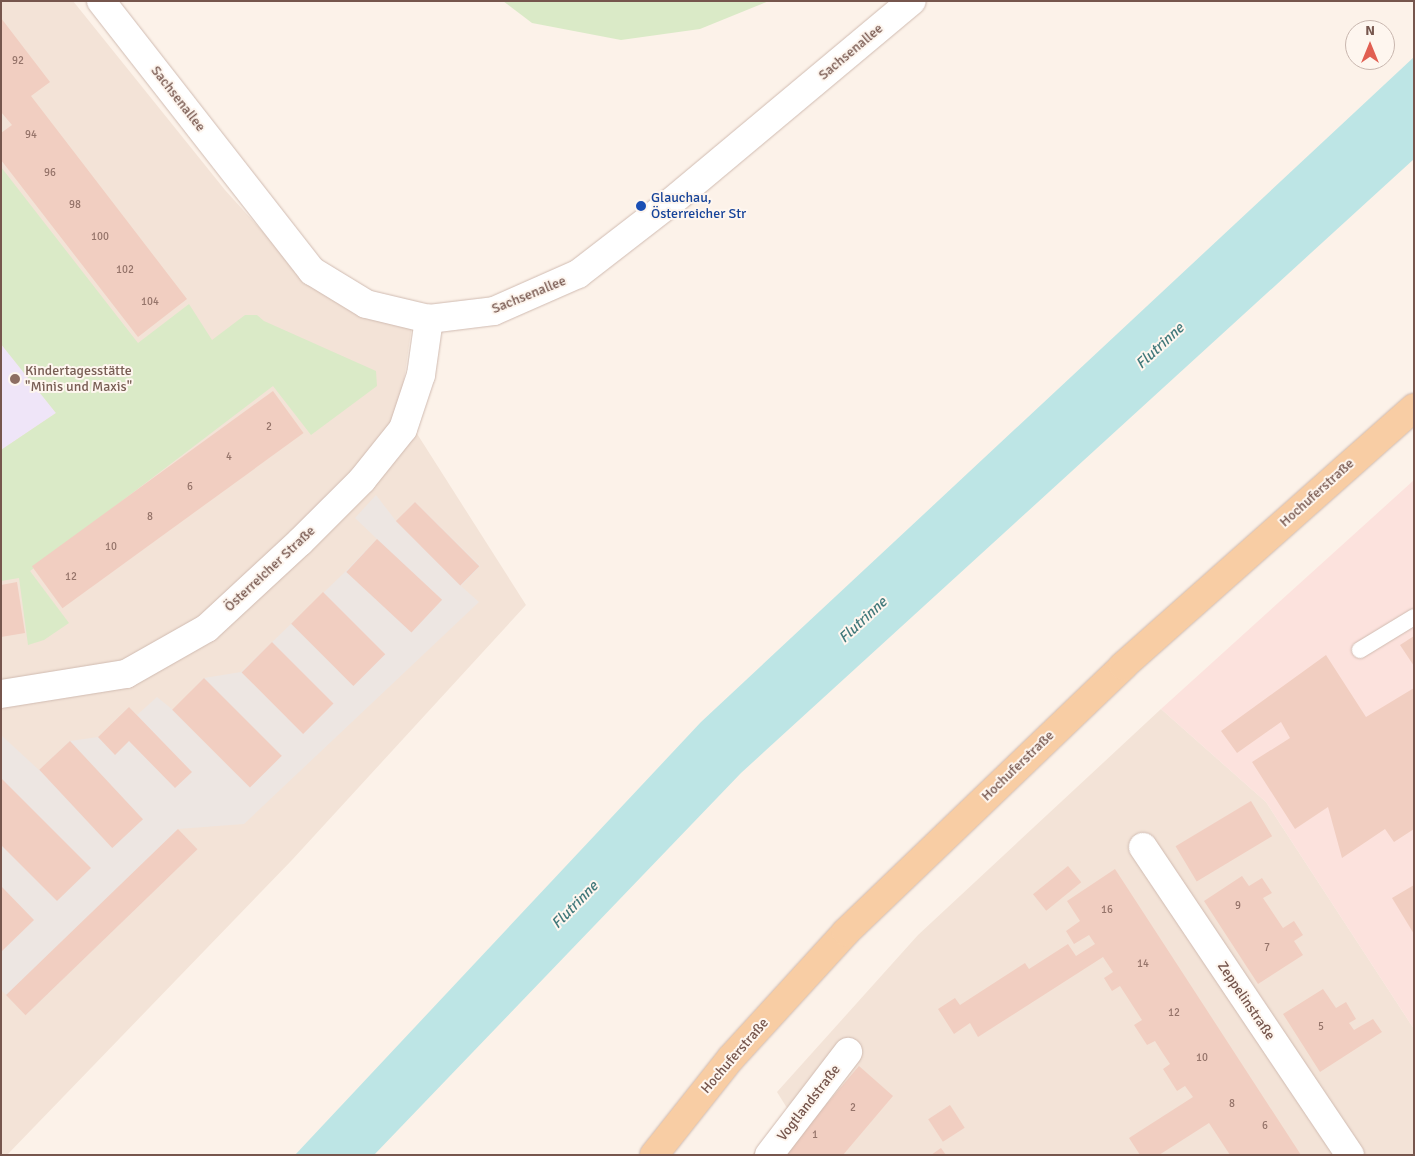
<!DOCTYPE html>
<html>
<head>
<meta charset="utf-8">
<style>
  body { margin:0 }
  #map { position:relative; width:1415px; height:1156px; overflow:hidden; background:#fcf2e9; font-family:Signika,sans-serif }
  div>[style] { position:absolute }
  .residential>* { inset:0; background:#f3e3d7 }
  .commercial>* { inset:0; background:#fce2dd }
  .industrial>* { inset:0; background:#ede6e2 }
  .education>* { inset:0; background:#efe5f8 }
  .green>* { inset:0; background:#daeac7 }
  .water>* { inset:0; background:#bde5e5 }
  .building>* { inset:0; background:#f1cec1; transform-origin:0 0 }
  .roads { filter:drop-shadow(0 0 1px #d0bbb1) drop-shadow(0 0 1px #d0bbb1) }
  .lane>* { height:16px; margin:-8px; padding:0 8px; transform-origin:8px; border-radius:8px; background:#fff }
  .street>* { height:28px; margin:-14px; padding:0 14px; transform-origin:14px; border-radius:14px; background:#fff }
  .primary>* { height:28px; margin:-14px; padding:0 14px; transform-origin:14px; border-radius:14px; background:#f8cda4 }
  .dots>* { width:14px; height:14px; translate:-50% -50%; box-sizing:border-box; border:2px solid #fef6ef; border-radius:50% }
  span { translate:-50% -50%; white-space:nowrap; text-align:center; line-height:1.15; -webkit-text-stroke:4px #fef6ef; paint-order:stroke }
  .number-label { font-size:11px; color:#95746a }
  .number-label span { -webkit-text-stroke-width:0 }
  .street-label { font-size:14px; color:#76564d }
  .transit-label { font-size:14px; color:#164399 }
  .left { translate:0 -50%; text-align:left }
  .education-label { font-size:14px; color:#785e54 }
  .water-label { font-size:15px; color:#40787a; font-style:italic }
  .frame { position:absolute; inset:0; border:2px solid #76564d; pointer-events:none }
  .north { position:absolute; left:1345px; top:20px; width:50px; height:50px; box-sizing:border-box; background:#fef6ef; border:1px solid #c8b6ae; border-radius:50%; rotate:0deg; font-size:14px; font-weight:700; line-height:20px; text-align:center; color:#76564d }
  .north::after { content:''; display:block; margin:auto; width:18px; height:22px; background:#e15f52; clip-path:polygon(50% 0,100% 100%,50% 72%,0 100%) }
</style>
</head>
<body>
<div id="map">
  <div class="residential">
    <i style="clip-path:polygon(1px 1px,73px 1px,225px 190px,284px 255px,413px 318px,400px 407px,526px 605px,292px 860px,7px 1155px,1px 1155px)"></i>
    <i style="clip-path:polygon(1161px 709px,1266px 802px,1414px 1029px,1414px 1155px,752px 1155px,787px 1108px,777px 1092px,918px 935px)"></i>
  </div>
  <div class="commercial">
    <i style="clip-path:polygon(1414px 480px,1414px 1029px,1266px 802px,1161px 709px)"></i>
  </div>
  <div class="industrial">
    <i style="clip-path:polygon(376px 495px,396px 521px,415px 502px,480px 566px,461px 586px,479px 602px,244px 824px,178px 829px,197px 849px,27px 1014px,1px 990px,1px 735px,39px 770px,70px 741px,98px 737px,129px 707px,137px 715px,157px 697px,173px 710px,204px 678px,241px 672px,346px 571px,377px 539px,355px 518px)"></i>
  </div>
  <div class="education">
    <i style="clip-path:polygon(1px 344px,56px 413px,1px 450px)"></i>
  </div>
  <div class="green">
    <i style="clip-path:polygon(503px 1px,769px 1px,700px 29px,621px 40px,532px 23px)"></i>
    <i style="clip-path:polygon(1px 167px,138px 343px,189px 304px,212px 340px,245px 315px,257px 315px,264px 321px,376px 371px,377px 386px,311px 435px,273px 386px,30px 571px,69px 623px,44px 640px,28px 645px,19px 578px,1px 581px,1px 450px,56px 413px,1px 344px)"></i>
  </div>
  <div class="water">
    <i style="clip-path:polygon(1414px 57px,1414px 159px,741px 773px,374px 1155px,295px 1155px,701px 722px)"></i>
  </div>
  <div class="building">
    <i style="clip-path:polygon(1px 18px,50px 82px,31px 96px,187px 299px,138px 337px,1px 160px,1px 133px,12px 125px,1px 112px)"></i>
    <i style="left:273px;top:391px;width:52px;height:298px;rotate:54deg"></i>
    <i style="left:415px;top:502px;width:91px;height:27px;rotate:45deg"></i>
    <i style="left:377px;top:539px;width:89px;height:45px;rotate:43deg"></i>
    <i style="clip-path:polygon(17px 582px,25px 633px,1px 637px,1px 585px)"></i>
    <i style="left:323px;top:592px;width:88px;height:45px;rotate:45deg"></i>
    <i style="clip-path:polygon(1414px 636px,1414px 666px,1400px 645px)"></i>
    <i style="left:272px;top:642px;width:87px;height:43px;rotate:45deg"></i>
    <i style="clip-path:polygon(1326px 655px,1366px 717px,1414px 688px,1414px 829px,1394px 842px,1385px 829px,1342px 858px,1328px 807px,1295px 829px,1252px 762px,1290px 738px,1281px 722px,1237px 753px,1221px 731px)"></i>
    <i style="left:204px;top:678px;width:110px;height:45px;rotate:45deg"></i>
    <i style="clip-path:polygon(129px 707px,192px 772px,175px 788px,129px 741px,115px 755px,98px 737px)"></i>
    <i style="left:70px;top:741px;width:107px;height:42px;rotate:47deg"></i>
    <i style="clip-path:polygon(1px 778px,91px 868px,57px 901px,1px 845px)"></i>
    <i style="left:1251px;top:801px;width:41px;height:88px;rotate:59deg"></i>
    <i style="left:178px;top:829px;width:28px;height:239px;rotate:46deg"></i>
    <i style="left:1068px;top:866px;width:21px;height:45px;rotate:51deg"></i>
    <i style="clip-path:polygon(1115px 869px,1184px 975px,1301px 1155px,1230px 1155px,1209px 1123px,1159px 1155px,1140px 1155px,1129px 1138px,1193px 1097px,1185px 1086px,1177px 1091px,1163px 1069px,1170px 1064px,1162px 1052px,1155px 1041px,1147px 1045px,1134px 1025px,1142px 1020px,1120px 986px,1112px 991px,1104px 978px,1113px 972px,1103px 957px,978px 1037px,970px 1023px,954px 1034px,938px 1009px,955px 998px,960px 1005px,1025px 963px,1029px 969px,1068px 944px,1076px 956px,1095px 944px,1089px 935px,1074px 944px,1066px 931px,1080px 921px,1067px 901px)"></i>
    <i style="clip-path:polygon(1242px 876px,1249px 886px,1262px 878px,1272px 893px,1263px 898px,1283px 928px,1294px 921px,1303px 935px,1294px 941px,1303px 955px,1258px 984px,1204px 901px)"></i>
    <i style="clip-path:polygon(1414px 885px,1414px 934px,1392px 898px)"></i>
    <i style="clip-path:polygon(1px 886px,34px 920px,1px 952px)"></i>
    <i style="clip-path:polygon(1323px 989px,1336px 1008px,1346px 1002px,1356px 1019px,1349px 1023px,1354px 1030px,1373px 1019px,1382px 1032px,1320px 1072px,1283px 1014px)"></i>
    <i style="clip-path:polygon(859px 1066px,893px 1096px,843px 1155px,783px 1155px)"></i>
    <i style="left:950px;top:1105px;width:27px;height:26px;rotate:57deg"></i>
    <i style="clip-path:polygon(941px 1148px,946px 1155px,931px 1155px)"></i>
  </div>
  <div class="roads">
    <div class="lane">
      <i style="left:1360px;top:650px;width:63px;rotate:-31.4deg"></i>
    </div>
    <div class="street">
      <i style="left:101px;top:1px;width:343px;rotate:52deg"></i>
      <i style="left:312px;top:271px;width:63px;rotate:31.4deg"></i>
      <i style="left:366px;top:304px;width:65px;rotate:13.4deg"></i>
      <i style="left:429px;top:319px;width:65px;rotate:-7deg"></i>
      <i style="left:494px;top:311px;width:92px;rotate:-23.8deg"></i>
      <i style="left:578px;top:274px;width:116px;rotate:-37.7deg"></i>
      <i style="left:670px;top:203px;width:315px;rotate:-39.9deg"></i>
      <i style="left:1px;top:694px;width:127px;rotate:-9.1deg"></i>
      <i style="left:126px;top:674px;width:93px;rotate:-29.6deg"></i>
      <i style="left:207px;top:628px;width:127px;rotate:-42.8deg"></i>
      <i style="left:300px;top:542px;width:88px;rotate:-45deg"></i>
      <i style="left:362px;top:480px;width:65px;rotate:-51.2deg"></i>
      <i style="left:403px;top:429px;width:57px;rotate:-71.6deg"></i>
      <i style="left:421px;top:375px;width:57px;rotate:-81.9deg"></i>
      <i style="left:1143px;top:847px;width:371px;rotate:56.1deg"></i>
      <i style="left:769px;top:1155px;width:130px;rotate:-52.5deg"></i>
    </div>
    <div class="primary">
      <i style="left:654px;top:1155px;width:124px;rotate:-51.6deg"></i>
      <i style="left:731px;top:1058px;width:171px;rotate:-47.6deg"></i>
      <i style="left:846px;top:932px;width:384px;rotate:-43.8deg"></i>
      <i style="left:1123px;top:666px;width:389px;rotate:-41.6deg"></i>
    </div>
  </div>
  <div class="dots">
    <i style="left:641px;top:206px;background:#1a4fb4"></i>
    <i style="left:15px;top:379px;background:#8d6e63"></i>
  </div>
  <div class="number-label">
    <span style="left:18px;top:61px">92</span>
    <span style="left:31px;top:135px">94</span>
    <span style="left:50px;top:173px">96</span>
    <span style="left:75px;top:205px">98</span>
    <span style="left:100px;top:237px">100</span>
    <span style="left:125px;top:270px">102</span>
    <span style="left:150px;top:302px">104</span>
    <span style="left:269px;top:427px">2</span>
    <span style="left:229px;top:457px">4</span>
    <span style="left:190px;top:487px">6</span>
    <span style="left:150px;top:517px">8</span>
    <span style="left:111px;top:547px">10</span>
    <span style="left:71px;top:577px">12</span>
    <span style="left:1238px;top:906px">9</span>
    <span style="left:1107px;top:910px">16</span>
    <span style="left:1267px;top:948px">7</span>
    <span style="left:1143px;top:964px">14</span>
    <span style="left:1174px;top:1013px">12</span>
    <span style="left:1321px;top:1027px">5</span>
    <span style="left:1202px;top:1058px">10</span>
    <span style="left:1232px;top:1104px">8</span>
    <span style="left:853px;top:1108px">2</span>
    <span style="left:1265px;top:1126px">6</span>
    <span style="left:815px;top:1135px">1</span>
  </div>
  <div class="street-label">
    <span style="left:851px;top:52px;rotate:-40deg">Sachsenallee</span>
    <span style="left:178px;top:99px;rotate:52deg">Sachsenallee</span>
    <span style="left:529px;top:295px;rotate:-22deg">Sachsenallee</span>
    <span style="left:1317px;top:493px;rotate:-42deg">Hochuferstraße</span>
    <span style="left:270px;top:569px;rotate:-43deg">Österreicher Straße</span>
    <span style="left:1018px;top:766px;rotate:-44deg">Hochuferstraße</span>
    <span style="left:1246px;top:1001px;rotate:56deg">Zeppelinstraße</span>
    <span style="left:735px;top:1056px;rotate:-49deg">Hochuferstraße</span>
    <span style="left:809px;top:1103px;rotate:-52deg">Vogtlandstraße</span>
  </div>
  <div class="transit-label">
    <span class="left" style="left:651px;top:206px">Glauchau,<br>Österreicher Str</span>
  </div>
  <div class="education-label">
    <span class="left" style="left:25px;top:379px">Kindertagesstätte<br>"Minis und Maxis"</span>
  </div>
  <div class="water-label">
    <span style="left:1160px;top:346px;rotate:-43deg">Flutrinne</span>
    <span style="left:863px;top:620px;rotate:-43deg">Flutrinne</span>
    <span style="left:575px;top:905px;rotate:-46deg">Flutrinne</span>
  </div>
  <div class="frame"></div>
  <div class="north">N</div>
</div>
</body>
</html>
